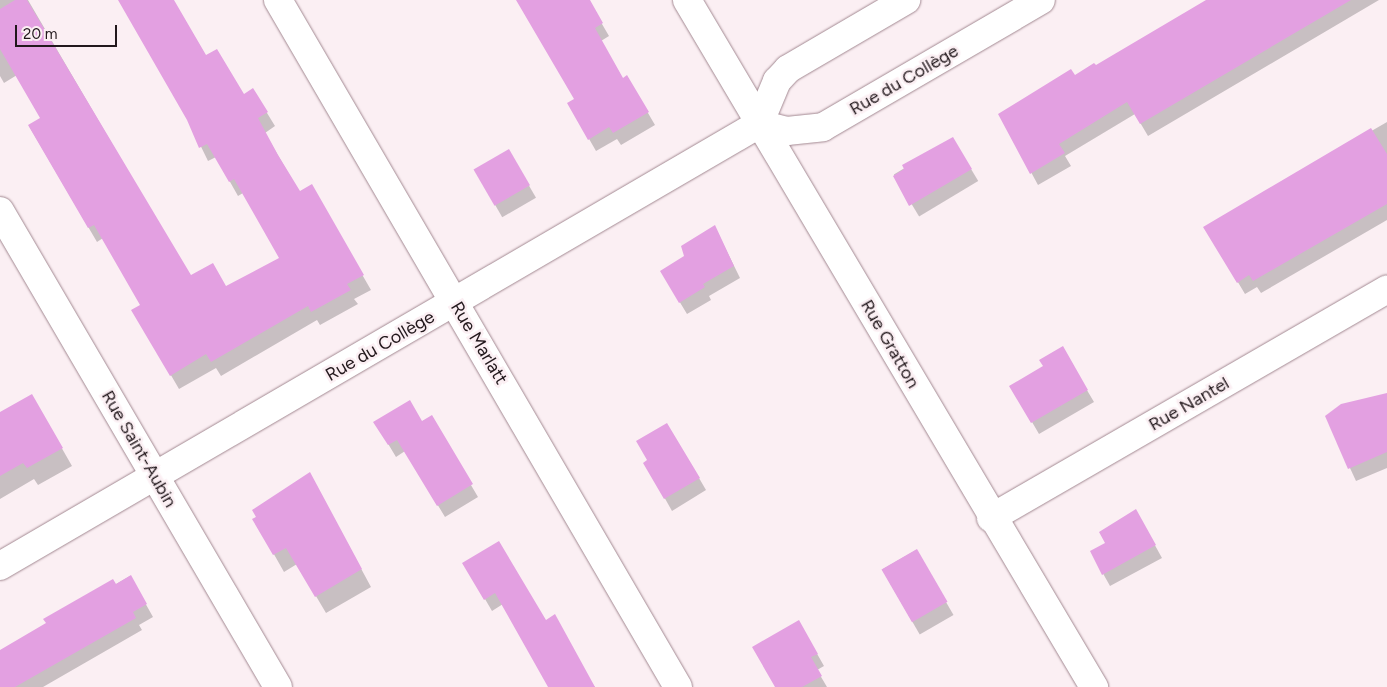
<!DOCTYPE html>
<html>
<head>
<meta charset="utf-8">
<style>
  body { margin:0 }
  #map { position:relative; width:1387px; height:687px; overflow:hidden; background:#fbeff3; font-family:Figtree,sans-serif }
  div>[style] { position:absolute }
  .shadow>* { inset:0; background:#0003; transform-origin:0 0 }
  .building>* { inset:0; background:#e3a0e1; transform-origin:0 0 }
  .roads { filter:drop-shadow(0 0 1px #a38992) drop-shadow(0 0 1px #a38992) }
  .street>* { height:28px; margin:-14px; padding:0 14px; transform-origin:14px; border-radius:14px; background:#fff }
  span { translate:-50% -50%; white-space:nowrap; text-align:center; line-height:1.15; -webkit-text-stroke:5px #fbeff3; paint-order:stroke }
  .street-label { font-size:18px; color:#22181c }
  .scale { position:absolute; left:15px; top:25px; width:102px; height:22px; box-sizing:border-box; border:2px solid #22181c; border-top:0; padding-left:6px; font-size:15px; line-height:18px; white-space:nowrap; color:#22181c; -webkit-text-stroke:4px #fbeff3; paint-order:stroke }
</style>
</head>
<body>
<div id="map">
  <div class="shadow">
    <i style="clip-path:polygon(0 0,28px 0,190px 277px,226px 288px,281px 258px,243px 193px,238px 196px,216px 157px,208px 161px,188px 120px,119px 0,173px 0,206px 56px,244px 95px,253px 90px,275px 126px,265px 133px,300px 193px,311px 186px,371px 290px,354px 299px,358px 304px,320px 325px,317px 320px,221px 376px,216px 368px,179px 389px,133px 310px,142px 305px,103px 238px,97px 242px,29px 126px,42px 119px,17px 75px,4px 83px,0 76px)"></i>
    <i style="clip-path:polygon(518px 0,588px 0,609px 36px,601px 41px,623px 79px,627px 77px,655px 125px,621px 145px,617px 139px,596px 151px,569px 104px,576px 100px)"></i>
    <i style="clip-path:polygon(1208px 0,1379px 0,1148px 136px,1135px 114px,1065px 156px,1071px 166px,1038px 185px,1000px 115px,1095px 67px)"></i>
    <i style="clip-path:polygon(1387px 122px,1387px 220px,1261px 293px,1257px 287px,1245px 294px,1205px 227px)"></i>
    <i style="left:953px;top:139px;width:49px;height:69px;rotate:59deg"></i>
    <i style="left:509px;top:151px;width:54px;height:39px;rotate:60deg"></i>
    <i style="clip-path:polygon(715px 227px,740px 278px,709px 296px,711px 300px,687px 314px,661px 271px,686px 257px)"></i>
    <i style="clip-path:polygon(1062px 348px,1094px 402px,1039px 434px,1011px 386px,1044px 367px)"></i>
    <i style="clip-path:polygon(1387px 394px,1387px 468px,1356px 481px,1326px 416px)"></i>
    <i style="clip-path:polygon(32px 396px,72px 466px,38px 485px,34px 479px,0 499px,0 415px)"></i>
    <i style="clip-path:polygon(431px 417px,478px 497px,445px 517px,405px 451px,396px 457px,375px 422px,421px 422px)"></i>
    <i style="clip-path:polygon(645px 463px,699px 478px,706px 490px,672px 511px)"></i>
    <i style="clip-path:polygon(310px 474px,371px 587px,326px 613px,297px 564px,284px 572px,254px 519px)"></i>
    <i style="clip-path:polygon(1136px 511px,1162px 558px,1110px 586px,1091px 552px,1107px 543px)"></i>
    <i style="left:916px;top:550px;width:75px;height:39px;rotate:60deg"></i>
    <i style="clip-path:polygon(464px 563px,545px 621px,595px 687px,551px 687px,503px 604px,492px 611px)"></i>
    <i style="clip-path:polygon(130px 576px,153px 617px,139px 625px,142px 630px,43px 687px,0 687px,0 651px)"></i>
    <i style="clip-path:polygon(799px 622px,824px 666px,817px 670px,827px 687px,779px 687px)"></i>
  </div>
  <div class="building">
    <i style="clip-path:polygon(15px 0,27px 0,191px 275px,213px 263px,226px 286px,279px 258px,234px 179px,229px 182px,207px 144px,199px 148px,187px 120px,118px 0,174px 0,206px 55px,217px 49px,244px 94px,253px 88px,268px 112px,258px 118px,278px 155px,300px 191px,312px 184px,364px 275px,347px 284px,351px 290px,311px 312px,308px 306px,211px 362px,206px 354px,170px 376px,131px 310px,140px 305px,94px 225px,88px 228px,28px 125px,40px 118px,0 49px,0 9px)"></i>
    <i style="clip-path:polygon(516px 0,590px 0,603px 23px,595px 28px,623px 78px,627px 75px,649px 112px,613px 133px,609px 127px,588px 140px,567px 103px,574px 99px)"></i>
    <i style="clip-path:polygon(1206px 0,1351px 0,1140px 124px,1127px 102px,1059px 144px,1065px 153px,1030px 174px,998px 114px,1071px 69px,1075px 75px,1094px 63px,1096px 65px)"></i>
    <i style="clip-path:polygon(1371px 128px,1387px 154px,1387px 204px,1253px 281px,1249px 275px,1237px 283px,1203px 227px)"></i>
    <i style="clip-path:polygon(953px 137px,972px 169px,909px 206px,893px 176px,904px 169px,902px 165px)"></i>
    <i style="left:509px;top:149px;width:42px;height:41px;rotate:60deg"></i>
    <i style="clip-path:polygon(715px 225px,734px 266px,703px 284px,705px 287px,679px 303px,660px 271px,684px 256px,681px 246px)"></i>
    <i style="clip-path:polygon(1063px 346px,1088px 390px,1031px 423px,1009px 386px,1043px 366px,1039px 360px)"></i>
    <i style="clip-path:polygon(1387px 393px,1387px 452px,1348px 469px,1325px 416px,1341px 404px)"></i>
    <i style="clip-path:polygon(32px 394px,63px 448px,27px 468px,23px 463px,0 476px,0 412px)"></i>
    <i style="clip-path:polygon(410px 400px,422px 421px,432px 415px,473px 484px,437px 506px,397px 440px,388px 445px,373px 422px)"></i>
    <i style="clip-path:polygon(667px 423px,700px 478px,664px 499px,643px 463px,647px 460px,636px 441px)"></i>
    <i style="clip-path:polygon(310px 472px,362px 569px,315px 597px,286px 548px,273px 555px,252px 519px,256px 517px,252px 510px)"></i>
    <i style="clip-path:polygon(1136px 509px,1156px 545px,1102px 575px,1090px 551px,1105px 543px,1099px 532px)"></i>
    <i style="clip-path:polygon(499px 541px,546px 620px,555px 614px,595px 687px,548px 687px,495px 593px,484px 600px,462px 563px)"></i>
    <i style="left:917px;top:549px;width:61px;height:41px;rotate:60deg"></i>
    <i style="clip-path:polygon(131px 575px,147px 604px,133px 612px,136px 618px,15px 687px,0 687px,0 650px,46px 623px,43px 619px,113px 579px,116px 584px)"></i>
    <i style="clip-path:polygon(799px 620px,818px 654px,811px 657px,822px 676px,802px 687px,775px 687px,752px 647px)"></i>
  </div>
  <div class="roads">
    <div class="street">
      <i style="left:278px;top:0;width:795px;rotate:59.79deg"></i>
      <i style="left:687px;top:0;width:799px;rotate:59.36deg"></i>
      <i style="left:759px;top:124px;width:29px;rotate:14deg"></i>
      <i style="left:787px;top:131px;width:36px;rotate:-6deg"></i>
      <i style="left:823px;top:127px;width:252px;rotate:-30.2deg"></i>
      <i style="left:0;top:211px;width:551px;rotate:59.71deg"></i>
      <i style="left:991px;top:518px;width:457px;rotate:-30deg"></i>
      <i style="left:0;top:566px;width:878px;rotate:-30.21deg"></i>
      <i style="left:759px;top:124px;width:47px;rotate:-67.3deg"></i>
      <i style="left:777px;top:81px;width:16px;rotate:-47deg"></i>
      <i style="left:788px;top:69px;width:137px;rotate:-30.3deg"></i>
    </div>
  </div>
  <div class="street-label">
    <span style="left:904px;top:80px;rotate:-30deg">Rue du Collège</span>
    <span style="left:479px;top:343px;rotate:59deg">Rue Marlatt</span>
    <span style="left:890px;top:344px;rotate:60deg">Rue Gratton</span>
    <span style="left:380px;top:346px;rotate:-30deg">Rue du Collège</span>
    <span style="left:1189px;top:404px;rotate:-30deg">Rue Nantel</span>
    <span style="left:139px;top:449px;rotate:60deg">Rue Saint-Aubin</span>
  </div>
  <div class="scale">20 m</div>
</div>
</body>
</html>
